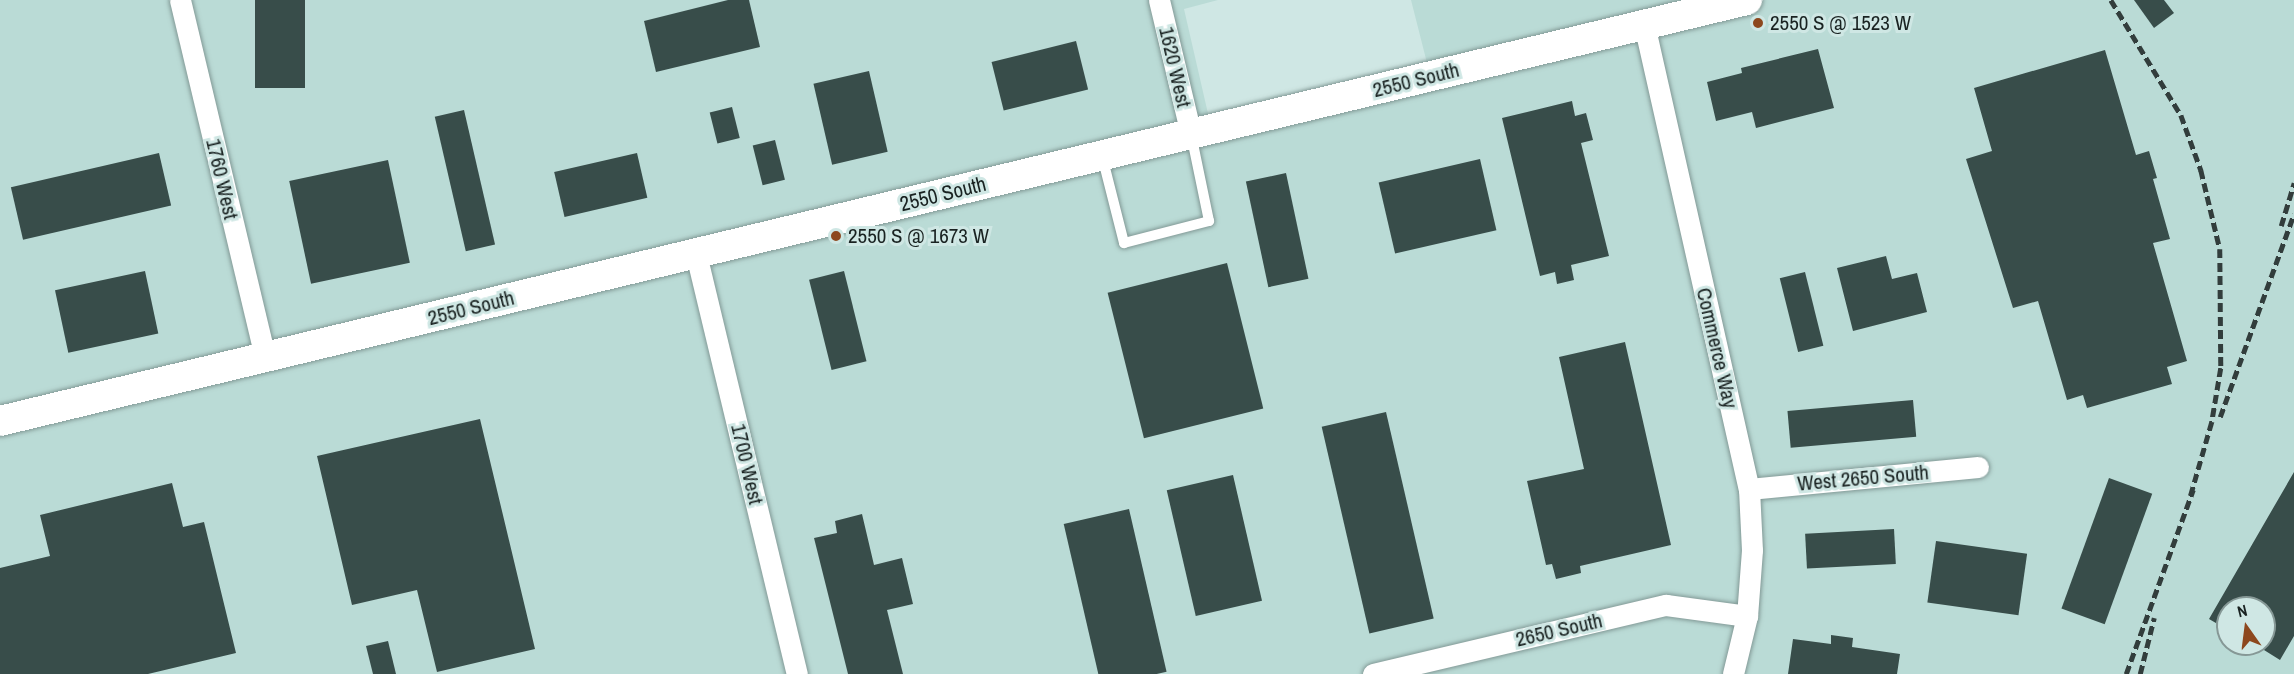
<!DOCTYPE html>
<html>
<head>
<meta charset="utf-8">
<style>
  body { margin:0 }
  #map { position:relative; width:2294px; height:674px; overflow:hidden; background:#cfe7e4; font-family:"Archivo Narrow",sans-serif }
  div>[style] { position:absolute }
  .built>* { inset:0; background:#badbd6 }
  .building>* { inset:0; background:#384d4a; transform-origin:0 0 }
  .roads { filter:drop-shadow(0 0 2px #829996) drop-shadow(0 0 2px #829996) }
  .lane>* { height:10px; margin:-5px; padding:0 5px; transform-origin:5px; border-radius:5px; background:#fff }
  .street>* { height:21px; margin:-10.5px; padding:0 10.5px; transform-origin:10.5px; border-radius:10.5px; background:#fff }
  .secondary>* { height:30px; margin:-15px; padding:0 15px; transform-origin:15px; border-radius:15px; background:#fff }
  .rail>* { height:4.5px; margin-top:-2.25px; transform-origin:0; background:repeating-linear-gradient(90deg,#323d3c 0 9px,transparent 0 13.5px) }
  .dots>* { width:16px; height:16px; translate:-50% -50%; box-sizing:border-box; border:3px solid #cfe7e4; border-radius:50% }
  span { translate:-50% -50%; white-space:nowrap; text-align:center; line-height:1.15; -webkit-text-stroke:6px #cfe7e4; paint-order:stroke }
  .poi-label { font-size:21px; color:#192221 }
  .left { translate:0 -50%; text-align:left }
  .street-label { font-size:21px; color:#192221 }
  .north { position:absolute; left:2216px; top:596px; width:60px; height:60px; box-sizing:border-box; background:#cfe7e4; border:2px solid #869896; border-radius:50%; rotate:346deg; font-size:16px; font-weight:700; line-height:24px; text-align:center; color:#192221 }
  .north::after { content:''; display:block; margin:auto; width:21px; height:27px; background:#8d481e; clip-path:polygon(50% 0,100% 100%,50% 72%,0 100%) }
</style>
</head>
<body>
<div id="map">
  <div class="built">
    <i style="clip-path:polygon(evenodd,0 0,1218px 0,1184px 9px,1209px 118px,1427px 63px,1411px 0,2294px 0,2294px 674px,0 674px,0 0,2228px 608px,2264px 608px,2264px 644px,2228px 644px,2228px 608px)"></i>
  </div>
  <div class="building">
    <i style="left:255px;top:0;width:50px;height:88px"></i>
    <i style="clip-path:polygon(728px 0,749px 0,760px 47px,656px 72px,644px 21px)"></i>
    <i style="clip-path:polygon(2134px 0,2164px 0,2174px 13px,2154px 28px)"></i>
    <i style="left:1076px;top:41px;width:50px;height:87px;rotate:76deg"></i>
    <i style="clip-path:polygon(1818px 49px,1834px 108px,1756px 128px,1752px 112px,1716px 121px,1707px 82px,1742px 73px,1741px 68px)"></i>
    <i style="clip-path:polygon(2105px 50px,2136px 155px,2149px 151px,2157px 178px,2153px 179px,2170px 239px,2153px 243px,2187px 361px,2167px 367px,2172px 384px,2087px 408px,2083px 395px,2067px 400px,2038px 301px,2013px 308px,1966px 159px,1992px 151px,1974px 88px)"></i>
    <i style="left:869px;top:71px;width:83px;height:57px;rotate:77deg"></i>
    <i style="clip-path:polygon(1572px 101px,1575px 116px,1586px 113px,1593px 140px,1581px 143px,1609px 256px,1571px 265px,1574px 280px,1557px 284px,1555px 272px,1540px 276px,1502px 118px)"></i>
    <i style="left:732px;top:107px;width:32px;height:23px;rotate:76deg"></i>
    <i style="left:464px;top:110px;width:138px;height:30px;rotate:77deg"></i>
    <i style="left:775px;top:140px;width:41px;height:23px;rotate:76deg"></i>
    <i style="left:159px;top:153px;width:54px;height:152px;rotate:77deg"></i>
    <i style="left:637px;top:153px;width:46px;height:85px;rotate:77deg"></i>
    <i style="left:1480px;top:159px;width:73px;height:104px;rotate:77deg"></i>
    <i style="left:388px;top:160px;width:105px;height:101px;rotate:78deg"></i>
    <i style="left:1286px;top:173px;width:108px;height:41px;rotate:78deg"></i>
    <i style="clip-path:polygon(1886px 256px,1892px 279px,1917px 273px,1927px 312px,1853px 331px,1837px 268px)"></i>
    <i style="left:1227px;top:263px;width:150px;height:123px;rotate:76deg"></i>
    <i style="left:145px;top:271px;width:64px;height:92px;rotate:78deg"></i>
    <i style="left:844px;top:271px;width:93px;height:36px;rotate:76deg"></i>
    <i style="left:1805px;top:272px;width:76px;height:26px;rotate:76deg"></i>
    <i style="clip-path:polygon(1625px 342px,1671px 545px,1580px 566px,1581px 573px,1556px 579px,1552px 564px,1546px 565px,1527px 481px,1584px 469px,1559px 357px)"></i>
    <i style="left:1913px;top:400px;width:37px;height:126px;rotate:85deg"></i>
    <i style="left:1386px;top:412px;width:212px;height:66px;rotate:77deg"></i>
    <i style="clip-path:polygon(480px 419px,535px 649px,437px 672px,417px 590px,352px 605px,317px 456px)"></i>
    <i style="clip-path:polygon(2294px 472px,2294px 636px,2280px 660px,2264px 650px,2264px 608px,2228px 608px,2228px 630px,2209px 619px)"></i>
    <i style="left:1233px;top:475px;width:129px;height:68px;rotate:77deg"></i>
    <i style="left:2109px;top:478px;width:46px;height:139px;rotate:20deg"></i>
    <i style="clip-path:polygon(172px 483px,183px 527px,204px 522px,236px 653px,148px 674px,0 674px,0 568px,50px 556px,40px 515px)"></i>
    <i style="left:1129px;top:509px;width:167px;height:67px;rotate:77deg"></i>
    <i style="clip-path:polygon(862px 514px,874px 565px,902px 558px,913px 604px,887px 610px,903px 674px,848px 674px,814px 538px,837px 533px,835px 521px)"></i>
    <i style="left:1894px;top:529px;width:35px;height:89px;rotate:87deg"></i>
    <i style="left:1936px;top:541px;width:92px;height:62px;rotate:8deg"></i>
    <i style="clip-path:polygon(1831px 635px,1853px 638px,1852px 647px,1900px 654px,1897px 674px,1788px 674px,1793px 639px,1831px 644px)"></i>
    <i style="clip-path:polygon(388px 641px,396px 674px,373px 674px,366px 646px)"></i>
  </div>
  <div class="roads">
    <div class="lane">
      <i style="left:1102px;top:156px;width:90px;rotate:75.8deg"></i>
      <i style="left:1124px;top:243px;width:88px;rotate:-14.5deg"></i>
      <i style="left:1209px;top:221px;width:89px;rotate:-101.7deg"></i>
    </div>
    <div class="street">
      <i style="left:180px;top:0;width:368px;rotate:76.6deg"></i>
      <i style="left:1159px;top:0;width:138px;rotate:76.6deg"></i>
      <i style="left:1644px;top:24px;width:477px;rotate:77.3deg"></i>
      <i style="left:1749px;top:489px;width:61px;rotate:87.2deg"></i>
      <i style="left:1752px;top:550px;width:66px;rotate:94.3deg"></i>
      <i style="left:1747px;top:616px;width:60px;rotate:103.6deg"></i>
      <i style="left:696px;top:254px;width:432px;rotate:76.5deg"></i>
      <i style="left:1749px;top:489px;width:230px;rotate:-5.5deg"></i>
      <i style="left:1373px;top:674px;width:301px;rotate:-13.3deg"></i>
      <i style="left:1666px;top:605px;width:82px;rotate:7.7deg"></i>
    </div>
    <div class="secondary">
      <i style="left:0;top:421px;width:1797px;rotate:-13.55deg"></i>
    </div>
  </div>
  <div class="rail">
    <i style="left:2111px;top:0;width:135px;rotate:58.7deg"></i>
    <i style="left:2181px;top:115px;width:59px;rotate:70deg"></i>
    <i style="left:2201px;top:170px;width:81px;rotate:76.5deg"></i>
    <i style="left:2220px;top:249px;width:119px;rotate:89.5deg"></i>
    <i style="left:2221px;top:368px;width:55px;rotate:99.5deg"></i>
    <i style="left:2212px;top:422px;width:79px;rotate:106.1deg"></i>
    <i style="left:2281px;top:226px;width:45px;rotate:-73.2deg"></i>
    <i style="left:2220px;top:417px;width:216px;rotate:-70deg"></i>
    <i style="left:2126px;top:674px;width:196px;rotate:-70deg"></i>
    <i style="left:2140px;top:674px;width:58px;rotate:-76deg"></i>
  </div>
  <div class="dots">
    <i style="left:1758px;top:23px;background:#8d481e"></i>
    <i style="left:836px;top:236px;background:#8d481e"></i>
  </div>
  <div class="poi-label">
    <span class="left" style="left:1770px;top:23px">2550 S @ 1523 W</span>
    <span class="left" style="left:848px;top:236px">2550 S @ 1673 W</span>
  </div>
  <div class="street-label">
    <span style="left:1175px;top:67px;rotate:77deg">1620 West</span>
    <span style="left:1416px;top:80px;rotate:-14deg">2550 South</span>
    <span style="left:222px;top:179px;rotate:77deg">1760 West</span>
    <span style="left:943px;top:194px;rotate:-14deg">2550 South</span>
    <span style="left:471px;top:308px;rotate:-14deg">2550 South</span>
    <span style="left:1717px;top:348px;rotate:77deg">Commerce Way</span>
    <span style="left:747px;top:464px;rotate:77deg">1700 West</span>
    <span style="left:1863px;top:478px;rotate:-5deg">West 2650 South</span>
    <span style="left:1559px;top:630px;rotate:-13deg">2650 South</span>
  </div>
  <div class="north">N</div>
</div>
</body>
</html>
